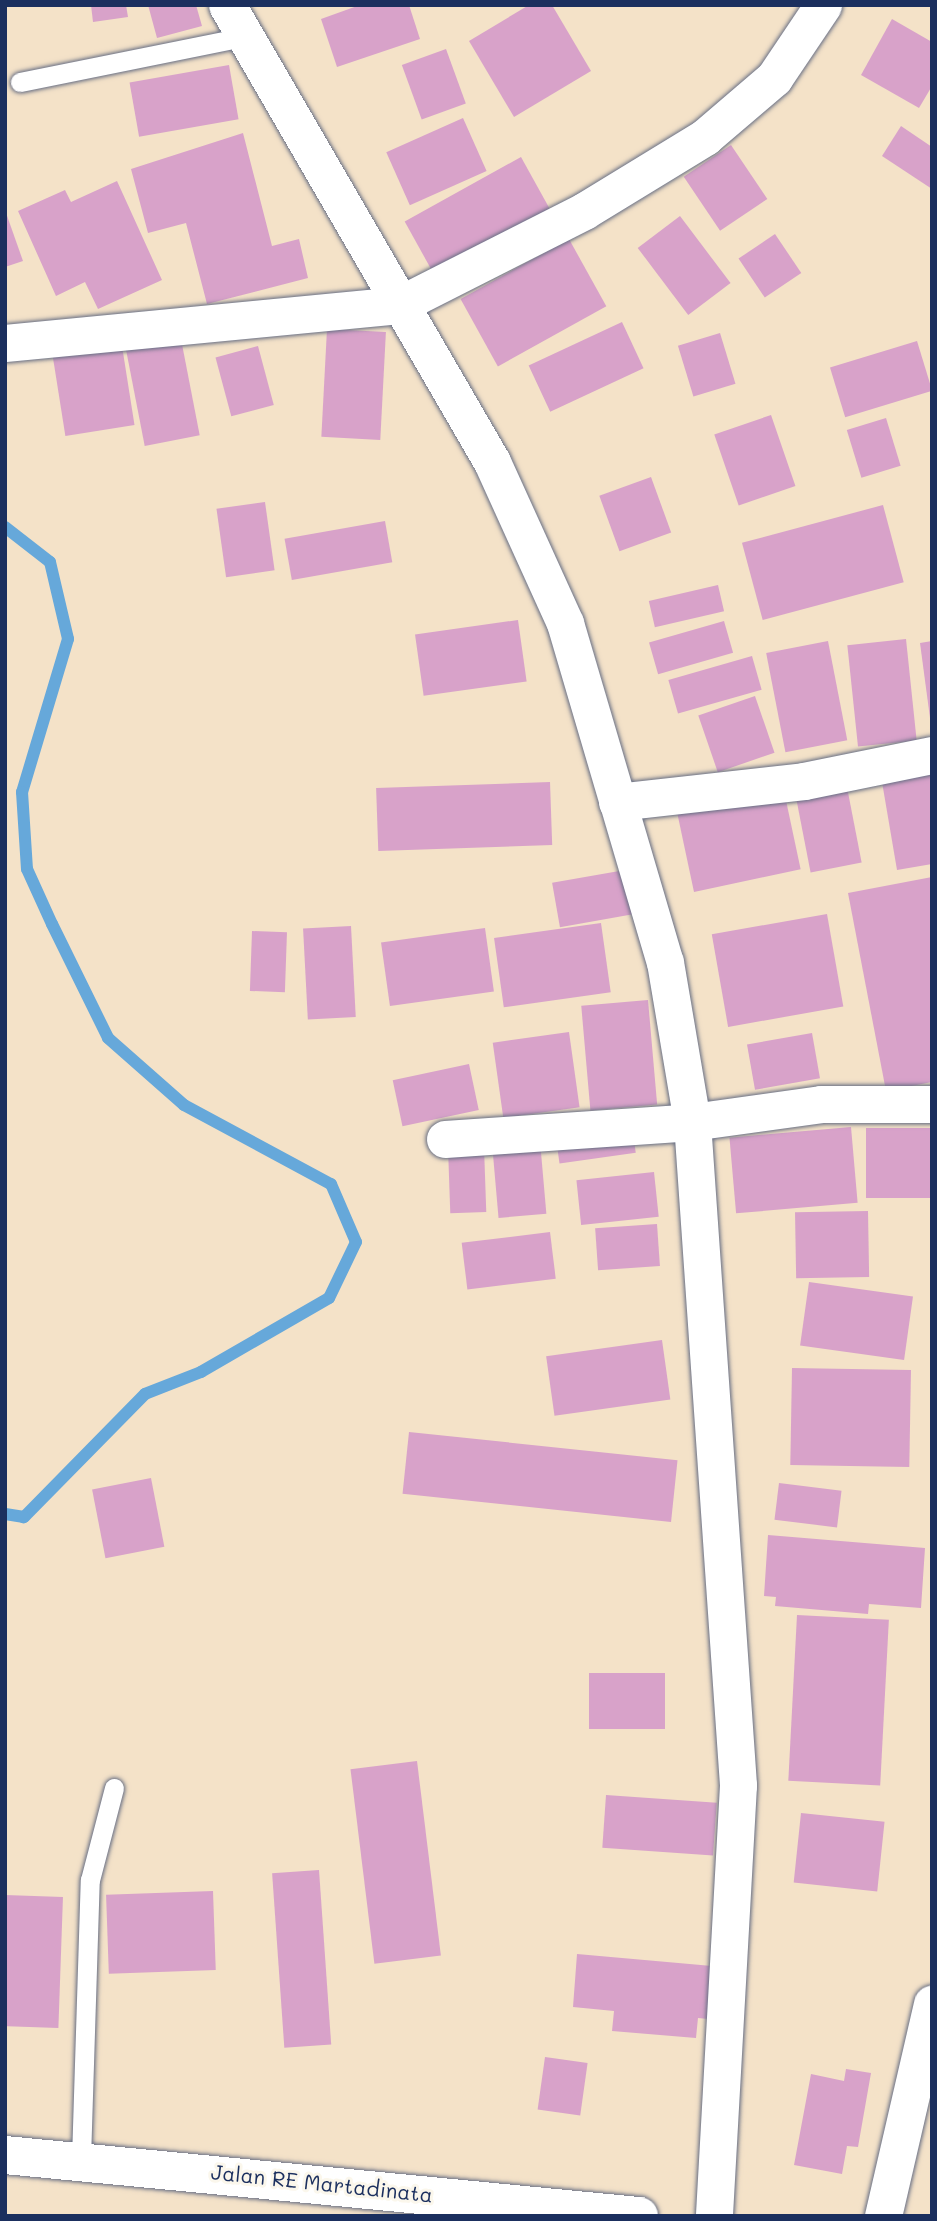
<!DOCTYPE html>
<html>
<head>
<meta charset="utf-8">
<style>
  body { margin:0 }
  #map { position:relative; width:937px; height:2221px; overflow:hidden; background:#f4e2c8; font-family:Mali,sans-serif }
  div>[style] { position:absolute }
  .stream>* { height:12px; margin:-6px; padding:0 6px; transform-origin:6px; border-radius:6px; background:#66a8da }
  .building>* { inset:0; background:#d8a2c9; transform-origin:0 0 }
  .roads { filter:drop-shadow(0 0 2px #676e83) drop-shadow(0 0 2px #676e83) }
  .service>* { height:19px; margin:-9.5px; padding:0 9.5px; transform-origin:9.5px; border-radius:9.5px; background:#fff }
  .minor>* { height:37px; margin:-18.5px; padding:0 18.5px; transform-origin:18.5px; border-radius:18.5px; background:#fff }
  .trunk>* { height:38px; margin:-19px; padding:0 19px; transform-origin:19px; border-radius:19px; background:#fff }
  span { translate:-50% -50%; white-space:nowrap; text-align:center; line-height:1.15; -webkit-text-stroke:6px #fbf7ec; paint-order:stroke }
  .street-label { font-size:21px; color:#1b2f5e }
  .frame { position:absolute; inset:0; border:7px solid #1b2f5e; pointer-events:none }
</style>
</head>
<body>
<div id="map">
  <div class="stream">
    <i style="left:5px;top:527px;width:57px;rotate:37.9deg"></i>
    <i style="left:50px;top:562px;width:79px;rotate:76.8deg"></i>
    <i style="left:68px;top:639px;width:160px;rotate:106.7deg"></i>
    <i style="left:22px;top:792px;width:77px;rotate:86.3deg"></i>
    <i style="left:27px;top:869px;width:60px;rotate:65.6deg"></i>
    <i style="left:52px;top:924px;width:127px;rotate:63.8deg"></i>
    <i style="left:108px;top:1038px;width:101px;rotate:41.4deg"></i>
    <i style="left:184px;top:1105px;width:167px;rotate:28.3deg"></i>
    <i style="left:331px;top:1184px;width:63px;rotate:66.7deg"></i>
    <i style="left:356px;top:1242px;width:62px;rotate:115.7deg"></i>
    <i style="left:329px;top:1298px;width:148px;rotate:150deg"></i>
    <i style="left:201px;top:1372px;width:60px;rotate:158.6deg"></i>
    <i style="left:145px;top:1394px;width:173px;rotate:134.5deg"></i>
    <i style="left:24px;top:1517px;width:19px;rotate:-171deg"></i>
  </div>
  <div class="building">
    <i style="clip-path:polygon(91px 5px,126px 5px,128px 17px,93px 22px)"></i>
    <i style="clip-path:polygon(148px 5px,196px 5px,202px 26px,157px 38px)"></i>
    <i style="clip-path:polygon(360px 5px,409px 5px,420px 39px,337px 67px,321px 19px)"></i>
    <i style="clip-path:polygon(529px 5px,552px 5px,591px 71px,514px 117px,469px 41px)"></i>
    <i style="clip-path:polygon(892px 19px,932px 42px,932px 86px,919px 108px,861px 75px)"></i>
    <i style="left:446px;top:49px;width:58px;height:47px;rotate:70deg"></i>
    <i style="left:229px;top:65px;width:55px;height:101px;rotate:80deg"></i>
    <i style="left:463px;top:118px;width:58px;height:84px;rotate:66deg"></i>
    <i style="clip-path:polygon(901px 126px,932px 147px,932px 189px,882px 156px)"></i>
    <i style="clip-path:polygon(243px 133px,272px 246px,299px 239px,308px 278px,207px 304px,186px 223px,148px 233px,131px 169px)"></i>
    <i style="left:731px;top:145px;width:65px;height:57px;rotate:56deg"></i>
    <i style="left:521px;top:157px;width:66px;height:133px;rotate:61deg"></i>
    <i style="clip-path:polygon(117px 181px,162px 280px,98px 309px,85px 282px,56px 296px,18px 211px,65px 190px,71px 202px)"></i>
    <i style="clip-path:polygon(5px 210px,23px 261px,5px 267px)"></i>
    <i style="left:680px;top:216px;width:84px;height:53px;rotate:53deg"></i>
    <i style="left:775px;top:234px;width:47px;height:44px;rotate:56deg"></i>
    <i style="left:569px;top:239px;width:77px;height:124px;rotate:61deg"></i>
    <i style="left:622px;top:322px;width:51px;height:103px;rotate:65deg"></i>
    <i style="left:327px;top:329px;width:59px;height:108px;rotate:3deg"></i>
    <i style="left:720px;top:333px;width:53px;height:44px;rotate:73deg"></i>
    <i style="left:181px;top:339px;width:98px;height:56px;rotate:79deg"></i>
    <i style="left:917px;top:341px;width:52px;height:91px;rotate:73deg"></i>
    <i style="left:122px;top:346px;width:80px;height:70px;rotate:81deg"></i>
    <i style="left:258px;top:346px;width:61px;height:44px;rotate:75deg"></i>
    <i style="left:771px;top:415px;width:75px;height:60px;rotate:71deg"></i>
    <i style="left:886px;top:418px;width:50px;height:41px;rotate:73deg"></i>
    <i style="left:651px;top:477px;width:59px;height:55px;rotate:70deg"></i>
    <i style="left:265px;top:502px;width:69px;height:49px;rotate:82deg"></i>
    <i style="left:883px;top:505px;width:80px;height:146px;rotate:75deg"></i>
    <i style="left:385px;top:521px;width:42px;height:102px;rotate:80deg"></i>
    <i style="left:718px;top:585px;width:27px;height:71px;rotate:77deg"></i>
    <i style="left:518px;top:620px;width:62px;height:104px;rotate:82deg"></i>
    <i style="left:724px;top:621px;width:33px;height:78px;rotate:74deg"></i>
    <i style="left:906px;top:639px;width:102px;height:59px;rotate:84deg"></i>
    <i style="left:828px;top:641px;width:101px;height:63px;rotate:79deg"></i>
    <i style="clip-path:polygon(932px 641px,932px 718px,930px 718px,920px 643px)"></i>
    <i style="left:752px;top:656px;width:35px;height:87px;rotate:74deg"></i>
    <i style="left:755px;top:696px;width:60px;height:60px;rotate:71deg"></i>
    <i style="clip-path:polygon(930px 773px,932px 864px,897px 870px,882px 782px)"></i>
    <i style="left:550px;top:782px;width:63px;height:174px;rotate:88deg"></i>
    <i style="left:846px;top:782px;width:82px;height:52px;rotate:79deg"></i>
    <i style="left:784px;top:791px;width:80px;height:109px;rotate:78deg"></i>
    <i style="left:625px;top:870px;width:45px;height:74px;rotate:80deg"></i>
    <i style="clip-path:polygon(932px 877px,932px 1082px,886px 1091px,848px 893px)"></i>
    <i style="left:827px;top:914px;width:94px;height:117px;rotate:80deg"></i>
    <i style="left:601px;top:923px;width:70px;height:108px;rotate:82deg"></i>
    <i style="left:351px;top:926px;width:91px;height:48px;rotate:87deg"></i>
    <i style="left:485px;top:928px;width:64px;height:105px;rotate:82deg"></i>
    <i style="left:252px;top:931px;width:35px;height:60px;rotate:2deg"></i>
    <i style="left:648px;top:1000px;width:105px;height:67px;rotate:85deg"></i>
    <i style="left:569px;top:1032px;width:76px;height:77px;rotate:82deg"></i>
    <i style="left:812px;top:1033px;width:46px;height:66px;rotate:80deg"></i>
    <i style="left:469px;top:1064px;width:47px;height:78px;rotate:78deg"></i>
    <i style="left:632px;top:1126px;width:27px;height:77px;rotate:82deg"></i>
    <i style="left:851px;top:1127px;width:76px;height:122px;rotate:85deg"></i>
    <i style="left:866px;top:1128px;width:66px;height:70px"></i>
    <i style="left:540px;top:1141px;width:73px;height:48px;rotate:85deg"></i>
    <i style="left:484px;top:1147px;width:65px;height:36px;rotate:88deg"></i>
    <i style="left:654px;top:1172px;width:45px;height:78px;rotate:84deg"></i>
    <i style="left:868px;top:1211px;width:66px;height:73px;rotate:89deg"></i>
    <i style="left:657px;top:1224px;width:42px;height:62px;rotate:86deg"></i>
    <i style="left:550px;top:1232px;width:47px;height:89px;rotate:83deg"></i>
    <i style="left:809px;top:1282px;width:105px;height:64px;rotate:8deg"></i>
    <i style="left:662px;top:1340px;width:60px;height:117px;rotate:82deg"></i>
    <i style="left:792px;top:1368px;width:119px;height:97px;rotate:1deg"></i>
    <i style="left:409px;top:1432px;width:270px;height:62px;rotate:6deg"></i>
    <i style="left:151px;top:1478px;width:70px;height:60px;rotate:79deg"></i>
    <i style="left:779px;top:1483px;width:63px;height:37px;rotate:7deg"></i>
    <i style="clip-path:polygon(768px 1535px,925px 1548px,921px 1608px,869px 1604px,868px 1614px,775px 1606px,776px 1597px,764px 1596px)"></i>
    <i style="left:797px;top:1615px;width:92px;height:166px;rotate:3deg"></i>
    <i style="left:589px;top:1673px;width:76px;height:56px"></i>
    <i style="left:417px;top:1761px;width:196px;height:67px;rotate:83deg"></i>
    <i style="left:606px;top:1795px;width:111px;height:53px;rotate:4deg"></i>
    <i style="left:801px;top:1813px;width:84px;height:70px;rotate:6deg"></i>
    <i style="left:319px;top:1870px;width:175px;height:47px;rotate:86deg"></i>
    <i style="left:213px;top:1891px;width:79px;height:107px;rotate:88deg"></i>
    <i style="left:5px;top:1895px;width:58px;height:131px;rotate:2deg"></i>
    <i style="clip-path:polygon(577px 1954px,712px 1966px,708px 2019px,698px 2018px,696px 2038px,612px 2031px,614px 2011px,573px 2007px)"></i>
    <i style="left:545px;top:2057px;width:43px;height:53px;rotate:8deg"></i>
    <i style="clip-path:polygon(846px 2069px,871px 2073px,858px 2147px,847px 2146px,842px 2174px,794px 2165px,811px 2074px,844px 2081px)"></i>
  </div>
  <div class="roads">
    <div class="service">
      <i style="left:20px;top:82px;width:227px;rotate:-11.4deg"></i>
      <i style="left:81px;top:2159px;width:279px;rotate:-88.2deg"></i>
      <i style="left:90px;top:1880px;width:95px;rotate:-75.4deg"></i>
    </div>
    <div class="minor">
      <i style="left:227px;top:5px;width:528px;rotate:59.89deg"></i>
      <i style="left:492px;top:462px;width:177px;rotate:65.6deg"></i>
      <i style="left:565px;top:623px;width:353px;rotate:73.6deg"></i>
      <i style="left:665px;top:962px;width:162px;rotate:80.4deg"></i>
      <i style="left:692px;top:1122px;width:665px;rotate:86.03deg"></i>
      <i style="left:738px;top:1785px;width:432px;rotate:93.2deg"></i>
      <i style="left:5px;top:343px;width:396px;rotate:-5.5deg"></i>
      <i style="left:399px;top:305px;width:208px;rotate:-26.9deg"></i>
      <i style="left:584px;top:211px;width:142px;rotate:-31.4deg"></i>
      <i style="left:705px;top:137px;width:91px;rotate:-40.5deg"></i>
      <i style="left:774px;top:78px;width:88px;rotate:-56.1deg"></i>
      <i style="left:617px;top:802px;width:188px;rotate:-6.4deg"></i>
      <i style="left:804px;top:781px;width:131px;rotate:-11.5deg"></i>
      <i style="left:445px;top:1139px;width:248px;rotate:-3.9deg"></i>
      <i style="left:692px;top:1122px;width:130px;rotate:-7.9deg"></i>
      <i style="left:821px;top:1104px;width:111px"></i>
      <i style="left:883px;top:2216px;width:218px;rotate:-77deg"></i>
    </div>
    <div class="trunk">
      <i style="left:5px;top:2155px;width:637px;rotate:5.5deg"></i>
    </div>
  </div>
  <div class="street-label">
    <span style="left:322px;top:2183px;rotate:6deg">Jalan RE Martadinata</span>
  </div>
  <div class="frame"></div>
</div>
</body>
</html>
